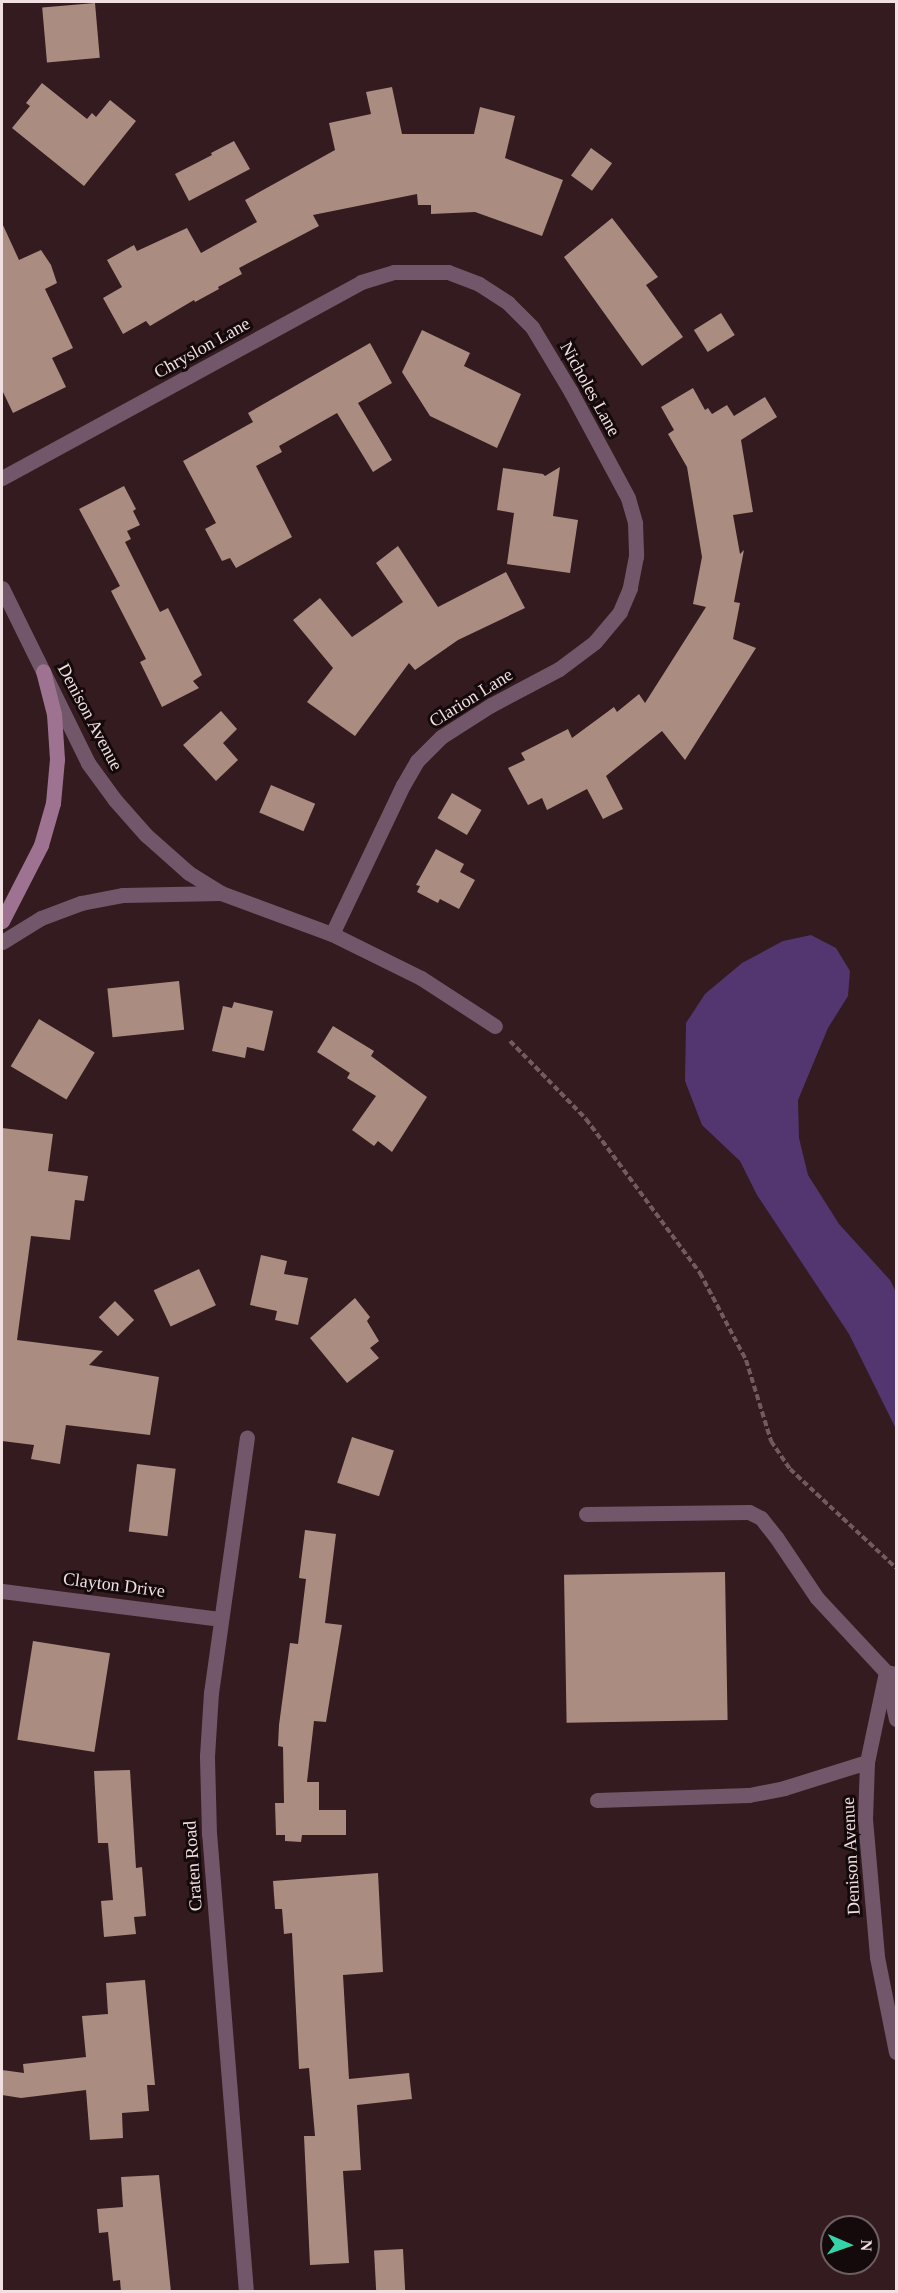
<!DOCTYPE html>
<html>
<head>
<meta charset="utf-8">
<style>
  body { margin:0 }
  #map { position:relative; width:898px; height:2293px; overflow:hidden; background:#341b1f; font-family:"Times New Roman",serif }
  div>[style] { position:absolute }
  .water>* { inset:0; background:#533570 }
  .building>* { inset:0; background:#aa8c81; transform-origin:0 0 }
  .path>* { height:4px; margin-top:-2px; transform-origin:0; background:repeating-linear-gradient(90deg,#725b5f 0 6px,transparent 0 9px) }
  .lane>* { height:15px; margin:-7.5px; padding:0 7.5px; transform-origin:7.5px; border-radius:7.5px; background:#72576a }
  .street>* { height:15px; margin:-7.5px; padding:0 7.5px; transform-origin:7.5px; border-radius:7.5px; background:#72576a }
  .secondary>* { height:15px; margin:-7.5px; padding:0 7.5px; transform-origin:7.5px; border-radius:7.5px; background:#9e7391 }
  span { translate:-50% -50%; white-space:nowrap; text-align:center; line-height:1.15; -webkit-text-stroke:6px #14090b; paint-order:stroke }
  .street-label { font-size:18px; color:#f2dfe1 }
  .frame { position:absolute; inset:0; border:3px solid #f2dfe1; pointer-events:none }
  .north { position:absolute; left:820px; top:2215px; width:60px; height:60px; box-sizing:border-box; background:#14090b; border:2px solid #6d5f61; border-radius:50%; rotate:92deg; font-size:16px; font-weight:700; line-height:24px; text-align:center; color:#f2dfe1 }
  .north::after { content:''; display:block; margin:auto; width:21px; height:27px; background:#34d4a8; clip-path:polygon(50% 0,100% 100%,50% 72%,0 100%) }
</style>
</head>
<body>
<div id="map">
  <div class="water">
    <i style="clip-path:polygon(811px 935px,836px 948px,850px 971px,848px 996px,828px 1028px,798px 1100px,799px 1138px,808px 1175px,839px 1224px,890px 1280px,896px 1292px,896px 1429px,849px 1334px,757px 1195px,740px 1161px,702px 1125px,685px 1081px,686px 1023px,705px 994px,742px 963px,783px 941px)"></i>
  </div>
  <div class="building">
    <i style="left:95px;top:3px;width:55px;height:53px;rotate:85deg"></i>
    <i style="clip-path:polygon(42px 83px,87px 119px,92px 113px,96px 117px,110px 100px,136px 121px,84px 186px,12px 128px,30px 106px,26px 103px)"></i>
    <i style="clip-path:polygon(392px 87px,402px 134px,474px 134px,480px 107px,515px 116px,505px 158px,563px 180px,542px 236px,475px 212px,431px 214px,431px 205px,418px 205px,417px 194px,313px 215px,319px 226px,239px 268px,242px 274px,218px 287px,219px 289px,195px 302px,194px 300px,150px 326px,146px 321px,123px 334px,103px 298px,122px 287px,107px 260px,134px 245px,137px 251px,187px 228px,201px 253px,257px 222px,245px 200px,335px 150px,329px 123px,371px 114px,366px 92px)"></i>
    <i style="clip-path:polygon(234px 141px,250px 169px,189px 201px,175px 174px,212px 155px,211px 153px)"></i>
    <i style="left:591px;top:148px;width:26px;height:34px;rotate:36deg"></i>
    <i style="clip-path:polygon(612px 218px,658px 277px,646px 285px,683px 337px,642px 366px,564px 257px)"></i>
    <i style="clip-path:polygon(2px 223px,19px 260px,41px 250px,51px 265px,57px 283px,45px 289px,73px 348px,52px 358px,66px 387px,13px 413px,2px 390px)"></i>
    <i style="left:721px;top:313px;width:26px;height:32px;rotate:58deg"></i>
    <i style="clip-path:polygon(422px 330px,470px 353px,464px 366px,521px 394px,497px 448px,430px 416px,402px 372px)"></i>
    <i style="clip-path:polygon(370px 343px,392px 383px,358px 403px,392px 460px,373px 472px,337px 413px,279px 446px,282px 452px,256px 466px,292px 537px,236px 568px,230px 558px,222px 561px,205px 529px,216px 523px,183px 461px,253px 422px,248px 413px)"></i>
    <i style="clip-path:polygon(693px 388px,705px 410px,708px 408px,712px 414px,727px 405px,734px 416px,765px 397px,777px 417px,741px 440px,753px 512px,733px 515px,740px 554px,744px 550px,734px 602px,740px 603px,733px 639px,756px 648px,685px 760px,662px 731px,606px 776px,623px 809px,603px 819px,587px 789px,547px 810px,542px 798px,528px 805px,508px 768px,525px 760px,521px 753px,568px 729px,572px 738px,614px 707px,617px 712px,639px 694px,645px 703px,706px 607px,693px 604px,702px 557px,687px 467px,668px 434px,674px 430px,661px 407px)"></i>
    <i style="clip-path:polygon(560px 467px,553px 516px,578px 520px,570px 573px,507px 564px,514px 513px,497px 510px,503px 468px,543px 474px,545px 476px)"></i>
    <i style="clip-path:polygon(124px 486px,136px 509px,133px 511px,140px 525px,127px 531px,131px 539px,125px 542px,160px 612px,168px 608px,202px 675px,193px 681px,199px 688px,162px 707px,140px 662px,146px 659px,111px 591px,120px 586px,79px 509px)"></i>
    <i style="clip-path:polygon(398px 546px,438px 607px,506px 572px,525px 608px,458px 640px,415px 670px,409px 663px,355px 736px,307px 702px,333px 668px,293px 620px,320px 598px,352px 637px,403px 602px,376px 563px)"></i>
    <i style="clip-path:polygon(221px 711px,237px 729px,223px 743px,238px 760px,216px 781px,183px 745px)"></i>
    <i style="left:271px;top:785px;width:48px;height:30px;rotate:23deg"></i>
    <i style="left:452px;top:793px;width:34px;height:29px;rotate:30deg"></i>
    <i style="clip-path:polygon(436px 849px,464px 864px,460px 872px,475px 880px,459px 909px,440px 899px,438px 903px,417px 892px,420px 886px,416px 885px)"></i>
    <i style="left:179px;top:981px;width:49px;height:72px;rotate:84deg"></i>
    <i style="clip-path:polygon(234px 1002px,273px 1011px,264px 1051px,247px 1047px,245px 1058px,212px 1051px,223px 1006px,232px 1008px)"></i>
    <i style="left:39px;top:1019px;width:65px;height:55px;rotate:31deg"></i>
    <i style="clip-path:polygon(333px 1026px,374px 1051px,371px 1056px,427px 1097px,392px 1152px,378px 1141px,374px 1146px,352px 1130px,376px 1096px,347px 1078px,350px 1073px,317px 1052px)"></i>
    <i style="clip-path:polygon(2px 1128px,53px 1134px,48px 1171px,88px 1176px,84px 1201px,75px 1200px,70px 1240px,31px 1236px,17px 1340px,103px 1351px,89px 1365px,159px 1377px,150px 1435px,66px 1425px,60px 1464px,31px 1459px,34px 1445px,2px 1441px)"></i>
    <i style="clip-path:polygon(261px 1255px,287px 1261px,284px 1274px,308px 1278px,298px 1325px,275px 1320px,277px 1311px,250px 1305px)"></i>
    <i style="left:199px;top:1269px;width:40px;height:50px;rotate:65deg"></i>
    <i style="clip-path:polygon(355px 1298px,370px 1317px,367px 1321px,379px 1341px,370px 1348px,379px 1358px,347px 1383px,310px 1338px)"></i>
    <i style="left:115px;top:1301px;width:27px;height:23px;rotate:45deg"></i>
    <i style="left:352px;top:1437px;width:44px;height:48px;rotate:18deg"></i>
    <i style="left:137px;top:1464px;width:39px;height:68px;rotate:7deg"></i>
    <i style="clip-path:polygon(305px 1530px,336px 1534px,325px 1623px,342px 1625px,326px 1722px,314px 1721px,307px 1782px,319px 1782px,319px 1810px,346px 1810px,346px 1835px,302px 1835px,301px 1842px,285px 1841px,285px 1835px,276px 1835px,275px 1803px,284px 1803px,283px 1747px,278px 1746px,279px 1725px,290px 1643px,298px 1644px,306px 1579px,299px 1578px)"></i>
    <i style="left:725px;top:1572px;width:148px;height:161px;rotate:89deg"></i>
    <i style="left:33px;top:1641px;width:78px;height:100px;rotate:9deg"></i>
    <i style="clip-path:polygon(130px 1770px,136px 1868px,142px 1867px,146px 1916px,134px 1917px,136px 1934px,104px 1937px,101px 1901px,113px 1900px,108px 1843px,98px 1843px,94px 1771px)"></i>
    <i style="clip-path:polygon(378px 1873px,383px 1972px,343px 1975px,349px 2079px,409px 2073px,412px 2099px,357px 2105px,361px 2170px,343px 2171px,349px 2263px,310px 2265px,304px 2136px,315px 2136px,309px 2068px,299px 2069px,292px 1933px,284px 1934px,282px 1909px,275px 1909px,273px 1881px)"></i>
    <i style="clip-path:polygon(145px 1980px,155px 2085px,147px 2085px,149px 2111px,122px 2113px,123px 2138px,90px 2140px,86px 2090px,21px 2098px,2px 2095px,2px 2070px,24px 2073px,23px 2064px,86px 2057px,82px 2016px,108px 2014px,106px 1983px)"></i>
    <i style="clip-path:polygon(159px 2175px,171px 2292px,121px 2292px,120px 2280px,113px 2281px,108px 2232px,99px 2233px,97px 2209px,123px 2207px,121px 2177px)"></i>
    <i style="left:403px;top:2249px;width:43px;height:29px;rotate:87deg"></i>
  </div>
  <div class="path">
    <i style="left:510px;top:1041px;width:109px;rotate:45.7deg"></i>
    <i style="left:586px;top:1119px;width:192px;rotate:53.5deg"></i>
    <i style="left:700px;top:1273px;width:98px;rotate:62.1deg"></i>
    <i style="left:746px;top:1360px;width:85px;rotate:72.8deg"></i>
    <i style="left:771px;top:1441px;width:34px;rotate:56deg"></i>
    <i style="left:790px;top:1469px;width:145px;rotate:43deg"></i>
  </div>
  <div class="lane">
    <i style="left:586px;top:1514px;width:163px;rotate:-0.7deg"></i>
    <i style="left:749px;top:1512px;width:13px;rotate:27deg"></i>
    <i style="left:761px;top:1518px;width:24px;rotate:52deg"></i>
    <i style="left:776px;top:1537px;width:73px;rotate:56.1deg"></i>
    <i style="left:817px;top:1598px;width:101px;rotate:47deg"></i>
    <i style="left:886px;top:1672px;width:10px;rotate:11deg"></i>
    <i style="left:597px;top:1800px;width:152px;rotate:-1.9deg"></i>
    <i style="left:749px;top:1795px;width:36px;rotate:-11deg"></i>
    <i style="left:784px;top:1788px;width:87px;rotate:-17.4deg"></i>
  </div>
  <div class="street">
    <i style="left:2px;top:478px;width:409px;rotate:-28.6deg"></i>
    <i style="left:361px;top:282px;width:34px;rotate:-17deg"></i>
    <i style="left:394px;top:272px;width:54px"></i>
    <i style="left:448px;top:272px;width:33px;rotate:21deg"></i>
    <i style="left:479px;top:284px;width:35px;rotate:33deg"></i>
    <i style="left:508px;top:303px;width:34px;rotate:45deg"></i>
    <i style="left:532px;top:327px;width:76px;rotate:59deg"></i>
    <i style="left:571px;top:392px;width:120px;rotate:61.7deg"></i>
    <i style="left:628px;top:498px;width:26px;rotate:74deg"></i>
    <i style="left:635px;top:523px;width:33px;rotate:88deg"></i>
    <i style="left:636px;top:556px;width:33px;rotate:101deg"></i>
    <i style="left:630px;top:588px;width:26px;rotate:113deg"></i>
    <i style="left:620px;top:612px;width:39px;rotate:130deg"></i>
    <i style="left:595px;top:642px;width:45px;rotate:143.1deg"></i>
    <i style="left:559px;top:669px;width:77px;rotate:152.1deg"></i>
    <i style="left:491px;top:705px;width:59px;rotate:147.4deg"></i>
    <i style="left:441px;top:737px;width:34px;rotate:135deg"></i>
    <i style="left:417px;top:761px;width:28px;rotate:120deg"></i>
    <i style="left:403px;top:785px;width:165px;rotate:115.5deg"></i>
    <i style="left:2px;top:588px;width:195px;rotate:63.8deg"></i>
    <i style="left:88px;top:763px;width:46px;rotate:53.9deg"></i>
    <i style="left:115px;top:800px;width:47px;rotate:48.5deg"></i>
    <i style="left:146px;top:835px;width:57px;rotate:41.5deg"></i>
    <i style="left:189px;top:873px;width:38px;rotate:32deg"></i>
    <i style="left:221px;top:893px;width:118px;rotate:20.3deg"></i>
    <i style="left:332px;top:934px;width:99px;rotate:26.3deg"></i>
    <i style="left:421px;top:978px;width:88px;rotate:33deg"></i>
    <i style="left:2px;top:942px;width:46px;rotate:-31.6deg"></i>
    <i style="left:41px;top:918px;width:43px;rotate:-20.6deg"></i>
    <i style="left:81px;top:903px;width:43px;rotate:-10.8deg"></i>
    <i style="left:123px;top:895px;width:98px;rotate:-1.2deg"></i>
    <i style="left:2px;top:1591px;width:221px;rotate:7.3deg"></i>
    <i style="left:886px;top:1672px;width:92px;rotate:101.9deg"></i>
    <i style="left:867px;top:1762px;width:57px;rotate:92deg"></i>
    <i style="left:865px;top:1819px;width:139px;rotate:85deg"></i>
    <i style="left:877px;top:1957px;width:97px;rotate:78.7deg"></i>
    <i style="left:886px;top:1674px;width:46px;rotate:77.5deg"></i>
    <i style="left:246px;top:2292px;width:459px;rotate:-94.6deg"></i>
    <i style="left:209px;top:1834px;width:78px;rotate:-91.5deg"></i>
    <i style="left:207px;top:1756px;width:63px;rotate:-86.4deg"></i>
    <i style="left:211px;top:1693px;width:258px;rotate:-82deg"></i>
  </div>
  <div class="secondary">
    <i style="left:2px;top:921px;width:85px;rotate:-62.8deg"></i>
    <i style="left:41px;top:845px;width:44px;rotate:-74.1deg"></i>
    <i style="left:53px;top:803px;width:44px;rotate:-84.8deg"></i>
    <i style="left:57px;top:759px;width:45px;rotate:-93.8deg"></i>
    <i style="left:54px;top:714px;width:44px;rotate:-104.3deg"></i>
  </div>
  <div class="street-label">
    <span style="left:202px;top:348px;rotate:-29deg">Chryslon Lane</span>
    <span style="left:590px;top:389px;rotate:61deg">Nicholes Lane</span>
    <span style="left:471px;top:698px;rotate:-32deg">Clarion Lane</span>
    <span style="left:90px;top:717px;rotate:62deg">Denison Avenue</span>
    <span style="left:114px;top:1585px;rotate:7deg">Clayton Drive</span>
    <span style="left:851px;top:1856px;rotate:-93deg">Denison Avenue</span>
    <span style="left:193px;top:1866px;rotate:-94deg">Craten Road</span>
  </div>
  <div class="frame"></div>
  <div class="north">N</div>
</div>
</body>
</html>
